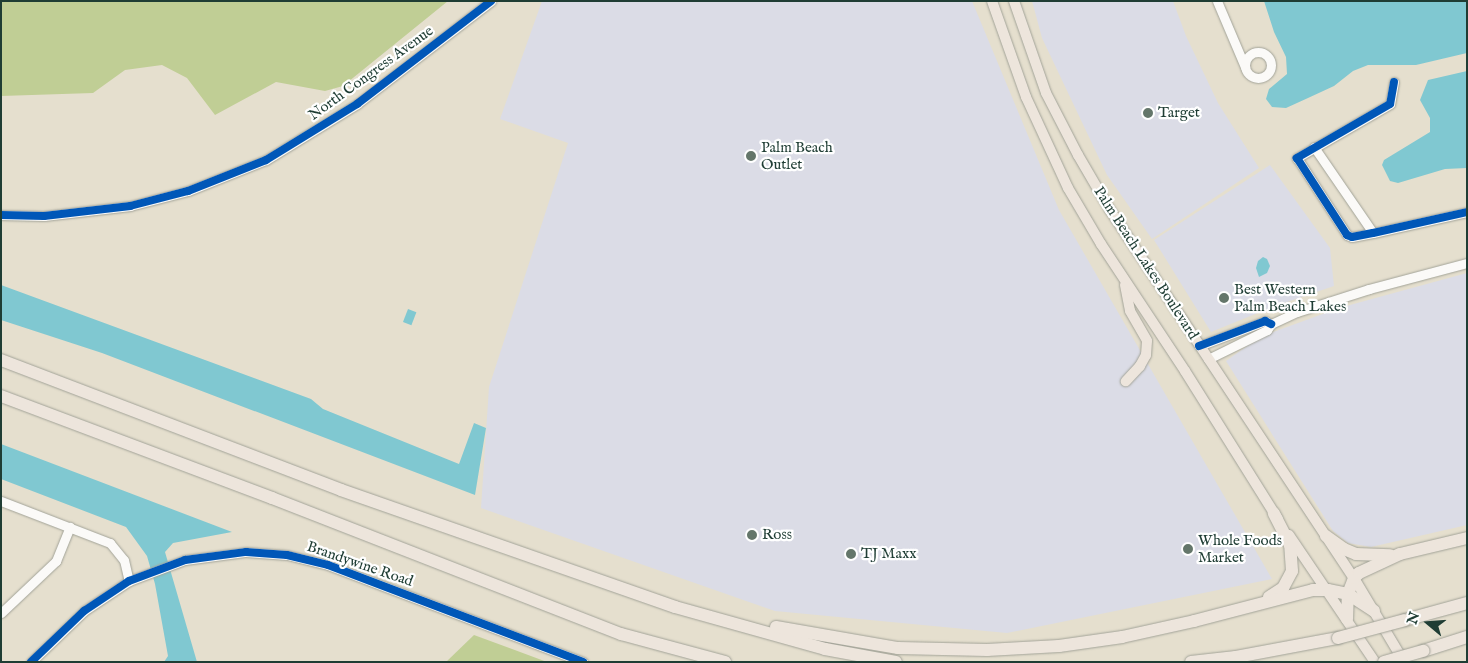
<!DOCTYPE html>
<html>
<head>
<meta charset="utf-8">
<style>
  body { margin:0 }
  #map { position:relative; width:1468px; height:663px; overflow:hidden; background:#e5dfce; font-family:"IM FELL English",serif }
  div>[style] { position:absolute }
  .built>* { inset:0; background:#dbdce6 }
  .green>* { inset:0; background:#c0ce95 }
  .water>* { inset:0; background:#80c8d1; transform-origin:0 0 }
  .roads { filter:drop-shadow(0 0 1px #a2a398) drop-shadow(0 0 1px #a2a398) }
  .minor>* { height:9px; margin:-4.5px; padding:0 4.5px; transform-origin:4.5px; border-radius:4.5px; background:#fbfaf8 }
  .minor>.ring { margin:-4.5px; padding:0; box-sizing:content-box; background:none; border:9px solid #fbfaf8; border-radius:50% }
  .major>* { height:10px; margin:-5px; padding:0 5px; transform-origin:5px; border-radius:5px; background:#ede5dc }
  .highway>* { height:12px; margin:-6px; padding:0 6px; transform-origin:6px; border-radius:6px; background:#ede5dc }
  .bridges { filter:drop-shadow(0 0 1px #a2a398) drop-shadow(0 0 1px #a2a398) }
  .highway-bridge>* { height:12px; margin:-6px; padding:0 6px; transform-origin:6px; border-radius:6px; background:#ede5dc }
  .cycleway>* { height:8px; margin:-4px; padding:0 4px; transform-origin:4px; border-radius:4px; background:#0057b8 }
  .dots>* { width:14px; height:14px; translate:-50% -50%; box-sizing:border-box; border:2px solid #fff; border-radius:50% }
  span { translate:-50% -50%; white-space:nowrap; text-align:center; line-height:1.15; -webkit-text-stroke:4.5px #fff; paint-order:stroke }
  .street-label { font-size:15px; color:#1f3d34 }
  .poi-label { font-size:15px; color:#1f3d34 }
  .left { translate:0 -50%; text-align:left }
  .frame { position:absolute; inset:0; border:2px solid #1f3d34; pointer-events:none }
  .north { position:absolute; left:1403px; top:598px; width:50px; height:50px; -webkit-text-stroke:4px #fff; paint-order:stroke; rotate:288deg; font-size:14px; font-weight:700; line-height:20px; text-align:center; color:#1f3d34 }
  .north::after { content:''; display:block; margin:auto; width:18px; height:22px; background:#1f3d34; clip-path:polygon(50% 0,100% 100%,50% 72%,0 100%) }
</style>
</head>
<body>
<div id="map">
  <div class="built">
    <i style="clip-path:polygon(542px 1px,972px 1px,1059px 210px,1272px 579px,1007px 633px,775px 611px,481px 508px,489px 387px,568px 143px,500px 119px)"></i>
    <i style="clip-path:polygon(1032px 1px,1173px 1px,1186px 36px,1218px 103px,1259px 168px,1152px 239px,1107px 175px,1042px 38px)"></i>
    <i style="clip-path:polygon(1270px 165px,1330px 248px,1334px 286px,1275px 306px,1211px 332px,1154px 240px)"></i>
    <i style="clip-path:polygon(1467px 273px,1467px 525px,1371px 547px,1348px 543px,1333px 531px,1226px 361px,1260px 337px,1339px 308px)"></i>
  </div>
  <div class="green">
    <i style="clip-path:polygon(1px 1px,448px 1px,343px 86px,325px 91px,276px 82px,215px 115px,187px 78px,162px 65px,125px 70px,93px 93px,1px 96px)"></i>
    <i style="clip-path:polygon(474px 635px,547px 662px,446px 662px)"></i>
  </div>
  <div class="water">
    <i style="clip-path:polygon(1264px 1px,1467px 1px,1467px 53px,1416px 65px,1368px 65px,1353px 71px,1334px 86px,1308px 98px,1286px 108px,1272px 107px,1266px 99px,1269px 89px,1287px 74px,1286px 57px,1274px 32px)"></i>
    <i style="clip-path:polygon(1467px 71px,1467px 168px,1445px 169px,1398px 183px,1390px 181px,1382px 165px,1384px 160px,1430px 132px,1430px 118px,1420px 100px,1428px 80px)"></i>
    <i style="clip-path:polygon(1263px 257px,1267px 259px,1270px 266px,1267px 273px,1259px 277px,1256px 268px,1258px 261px)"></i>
    <i style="clip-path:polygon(1px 285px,311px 399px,323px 409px,459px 464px,474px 423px,486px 428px,475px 495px,102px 353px,1px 320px)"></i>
    <i style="left:408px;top:309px;width:9px;height:14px;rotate:21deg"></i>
    <i style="clip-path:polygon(1px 444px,232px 532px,173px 543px,165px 552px,197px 662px,164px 662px,168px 656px,155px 584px,147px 556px,126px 527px,1px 479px)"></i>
  </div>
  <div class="roads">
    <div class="minor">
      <i style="left:1217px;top:1px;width:72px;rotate:67deg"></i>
      <i class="ring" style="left:1245px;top:52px;width:17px;height:17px"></i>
      <i style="left:1394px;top:82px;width:22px;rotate:100deg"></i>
      <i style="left:1390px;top:104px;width:108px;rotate:149.9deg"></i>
      <i style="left:1297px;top:158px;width:92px;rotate:57deg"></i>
      <i style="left:1347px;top:235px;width:5px;rotate:22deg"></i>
      <i style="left:1352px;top:237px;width:21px;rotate:-11deg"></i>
      <i style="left:1373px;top:233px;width:96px;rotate:-12.6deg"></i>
      <i style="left:1314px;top:147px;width:104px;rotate:55.5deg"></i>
      <i style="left:1px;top:215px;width:43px;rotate:1.3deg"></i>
      <i style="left:44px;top:216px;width:87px;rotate:-6.6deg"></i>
      <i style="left:130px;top:206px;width:60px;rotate:-14.5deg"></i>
      <i style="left:188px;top:191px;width:84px;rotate:-21.7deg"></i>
      <i style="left:266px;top:160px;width:107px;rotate:-31.6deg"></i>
      <i style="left:357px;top:104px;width:169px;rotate:-37.5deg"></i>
      <i style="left:1199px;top:346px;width:71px;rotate:-20.7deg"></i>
      <i style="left:1265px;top:321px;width:7px;rotate:27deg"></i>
      <i style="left:1208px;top:359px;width:66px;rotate:-26.2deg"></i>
      <i style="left:1267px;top:330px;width:7px;rotate:-56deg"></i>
      <i style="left:1271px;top:324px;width:29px;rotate:-25deg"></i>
      <i style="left:1297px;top:312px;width:76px;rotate:-17.7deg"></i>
      <i style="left:1369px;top:289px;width:101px;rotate:-14.9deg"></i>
      <i style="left:1px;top:501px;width:117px;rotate:21.1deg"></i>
      <i style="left:110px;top:543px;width:22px;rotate:51deg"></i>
      <i style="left:124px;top:560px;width:22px;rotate:77deg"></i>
      <i style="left:1px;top:613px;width:76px;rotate:-43.4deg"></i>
      <i style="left:56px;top:561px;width:37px;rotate:-68deg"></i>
      <i style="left:31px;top:662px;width:74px;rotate:-43.9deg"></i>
      <i style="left:84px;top:611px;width:54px;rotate:-33.7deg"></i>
      <i style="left:129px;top:581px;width:60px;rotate:-20.6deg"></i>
      <i style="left:185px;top:560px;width:62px;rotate:-7.5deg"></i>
      <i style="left:246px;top:552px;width:41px;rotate:4.2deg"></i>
      <i style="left:287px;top:555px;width:42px;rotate:13.7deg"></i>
      <i style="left:328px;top:565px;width:273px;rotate:20.8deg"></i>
    </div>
    <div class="major">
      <i style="left:992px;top:1px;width:102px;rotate:70.5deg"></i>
      <i style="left:1026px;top:97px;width:100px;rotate:65.2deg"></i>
      <i style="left:1068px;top:188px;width:65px;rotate:59.5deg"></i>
      <i style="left:1101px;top:244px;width:152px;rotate:56.5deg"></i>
      <i style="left:1185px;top:371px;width:175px;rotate:57.9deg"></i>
      <i style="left:1014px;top:1px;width:97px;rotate:70.8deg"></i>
      <i style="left:1046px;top:93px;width:70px;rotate:62.7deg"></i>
      <i style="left:1078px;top:155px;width:64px;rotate:59.8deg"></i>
      <i style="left:1110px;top:210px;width:442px;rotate:56.5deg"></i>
      <i style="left:1354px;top:578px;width:98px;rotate:59.2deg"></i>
      <i style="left:1125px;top:285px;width:26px;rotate:79deg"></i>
      <i style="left:1130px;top:311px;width:34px;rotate:60deg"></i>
      <i style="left:1147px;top:341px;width:14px;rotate:94deg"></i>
      <i style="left:1146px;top:355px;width:13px;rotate:119deg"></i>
      <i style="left:1140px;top:366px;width:21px;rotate:133deg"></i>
      <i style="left:1289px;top:535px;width:153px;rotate:55.9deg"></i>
    </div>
    <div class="highway">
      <i style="left:1px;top:360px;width:364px;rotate:20.9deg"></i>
      <i style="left:341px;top:490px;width:354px;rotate:19.3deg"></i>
      <i style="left:675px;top:607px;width:156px;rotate:15.6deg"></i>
      <i style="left:825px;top:649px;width:72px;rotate:10.4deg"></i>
      <i style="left:1px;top:396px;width:290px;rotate:20.6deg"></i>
      <i style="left:272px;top:498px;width:375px;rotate:21.3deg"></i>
      <i style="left:621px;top:634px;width:108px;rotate:15.1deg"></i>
      <i style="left:1326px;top:536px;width:22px;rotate:36deg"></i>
      <i style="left:1344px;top:549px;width:13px;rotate:23deg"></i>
      <i style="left:1356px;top:554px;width:34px;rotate:2deg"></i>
      <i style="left:1269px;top:597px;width:17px;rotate:-33deg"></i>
      <i style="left:1283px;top:588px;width:19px;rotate:-62deg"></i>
      <i style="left:1292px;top:571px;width:26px;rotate:-94deg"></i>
      <i style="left:1290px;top:545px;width:36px;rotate:-117deg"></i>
      <i style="left:1347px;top:619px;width:25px;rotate:-88deg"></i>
      <i style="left:1348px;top:594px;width:17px;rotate:-69deg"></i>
      <i style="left:1354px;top:578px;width:7px;rotate:-45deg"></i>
      <i style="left:1359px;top:573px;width:45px;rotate:-24.9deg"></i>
      <i style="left:1400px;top:554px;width:69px;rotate:-13.4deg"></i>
      <i style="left:1405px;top:620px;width:64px;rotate:-15.3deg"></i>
      <i style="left:776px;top:627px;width:124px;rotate:9.8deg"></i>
      <i style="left:898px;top:648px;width:89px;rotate:1.3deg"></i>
      <i style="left:987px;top:650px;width:72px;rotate:-3.2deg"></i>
      <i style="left:1059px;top:646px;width:64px;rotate:-8.1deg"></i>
      <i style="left:1122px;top:637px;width:74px;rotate:-12.5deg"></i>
      <i style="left:1194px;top:621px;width:123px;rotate:-14.6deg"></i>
      <i style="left:1313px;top:590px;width:15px"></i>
      <i style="left:1328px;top:590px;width:20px;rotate:11deg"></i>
      <i style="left:1348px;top:594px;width:31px;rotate:33deg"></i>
      <i style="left:1423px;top:651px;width:46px;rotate:-17.7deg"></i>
      <i style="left:1191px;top:662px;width:45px;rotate:-6.3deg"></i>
      <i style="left:1236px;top:657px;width:104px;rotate:-10.6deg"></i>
    </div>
  </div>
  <div class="bridges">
    <div class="highway-bridge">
      <i style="left:1338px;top:638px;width:69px;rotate:-15deg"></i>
      <i style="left:1384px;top:662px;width:41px;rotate:-15.8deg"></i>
    </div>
  </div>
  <div class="cycleway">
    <i style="left:1394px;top:82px;width:22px;rotate:100deg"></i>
    <i style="left:1390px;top:104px;width:108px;rotate:149.9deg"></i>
    <i style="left:1297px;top:158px;width:92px;rotate:57deg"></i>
    <i style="left:1347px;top:235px;width:5px;rotate:22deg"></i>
    <i style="left:1352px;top:237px;width:21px;rotate:-11deg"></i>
    <i style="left:1373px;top:233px;width:96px;rotate:-12.6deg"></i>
    <i style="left:1px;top:215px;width:43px;rotate:1.3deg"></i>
    <i style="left:44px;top:216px;width:87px;rotate:-6.6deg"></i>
    <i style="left:130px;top:206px;width:60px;rotate:-14.5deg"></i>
    <i style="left:188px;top:191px;width:84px;rotate:-21.7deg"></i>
    <i style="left:266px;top:160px;width:107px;rotate:-31.6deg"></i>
    <i style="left:357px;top:104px;width:169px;rotate:-37.5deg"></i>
    <i style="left:1199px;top:346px;width:71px;rotate:-20.7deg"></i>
    <i style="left:1265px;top:321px;width:7px;rotate:27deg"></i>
    <i style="left:31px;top:662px;width:74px;rotate:-43.9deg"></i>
    <i style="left:84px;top:611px;width:54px;rotate:-33.7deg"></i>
    <i style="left:129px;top:581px;width:60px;rotate:-20.6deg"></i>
    <i style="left:185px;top:560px;width:62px;rotate:-7.5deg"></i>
    <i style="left:246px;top:552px;width:41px;rotate:4.2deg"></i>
    <i style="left:287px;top:555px;width:42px;rotate:13.7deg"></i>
    <i style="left:328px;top:565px;width:273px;rotate:20.8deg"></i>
  </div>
  <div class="dots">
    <i style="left:1148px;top:113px;background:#64766a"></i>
    <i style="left:751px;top:156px;background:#64766a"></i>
    <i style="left:1224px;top:298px;background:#64766a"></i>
    <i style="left:752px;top:535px;background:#64766a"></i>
    <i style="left:1188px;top:549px;background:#64766a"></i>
    <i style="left:851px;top:554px;background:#64766a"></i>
  </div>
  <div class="street-label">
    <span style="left:371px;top:73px;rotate:-36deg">North Congress Avenue</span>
    <span style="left:1146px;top:263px;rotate:57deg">Palm Beach Lakes Boulevard</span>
    <span style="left:360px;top:564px;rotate:19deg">Brandywine Road</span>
  </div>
  <div class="poi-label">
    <span class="left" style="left:1158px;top:113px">Target</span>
    <span class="left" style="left:761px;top:156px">Palm Beach<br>Outlet</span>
    <span class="left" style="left:1234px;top:298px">Best Western<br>Palm Beach Lakes</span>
    <span class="left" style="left:762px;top:535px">Ross</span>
    <span class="left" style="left:1198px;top:549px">Whole Foods<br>Market</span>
    <span class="left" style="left:861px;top:554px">TJ Maxx</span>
  </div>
  <div class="frame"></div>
  <div class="north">N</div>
</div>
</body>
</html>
